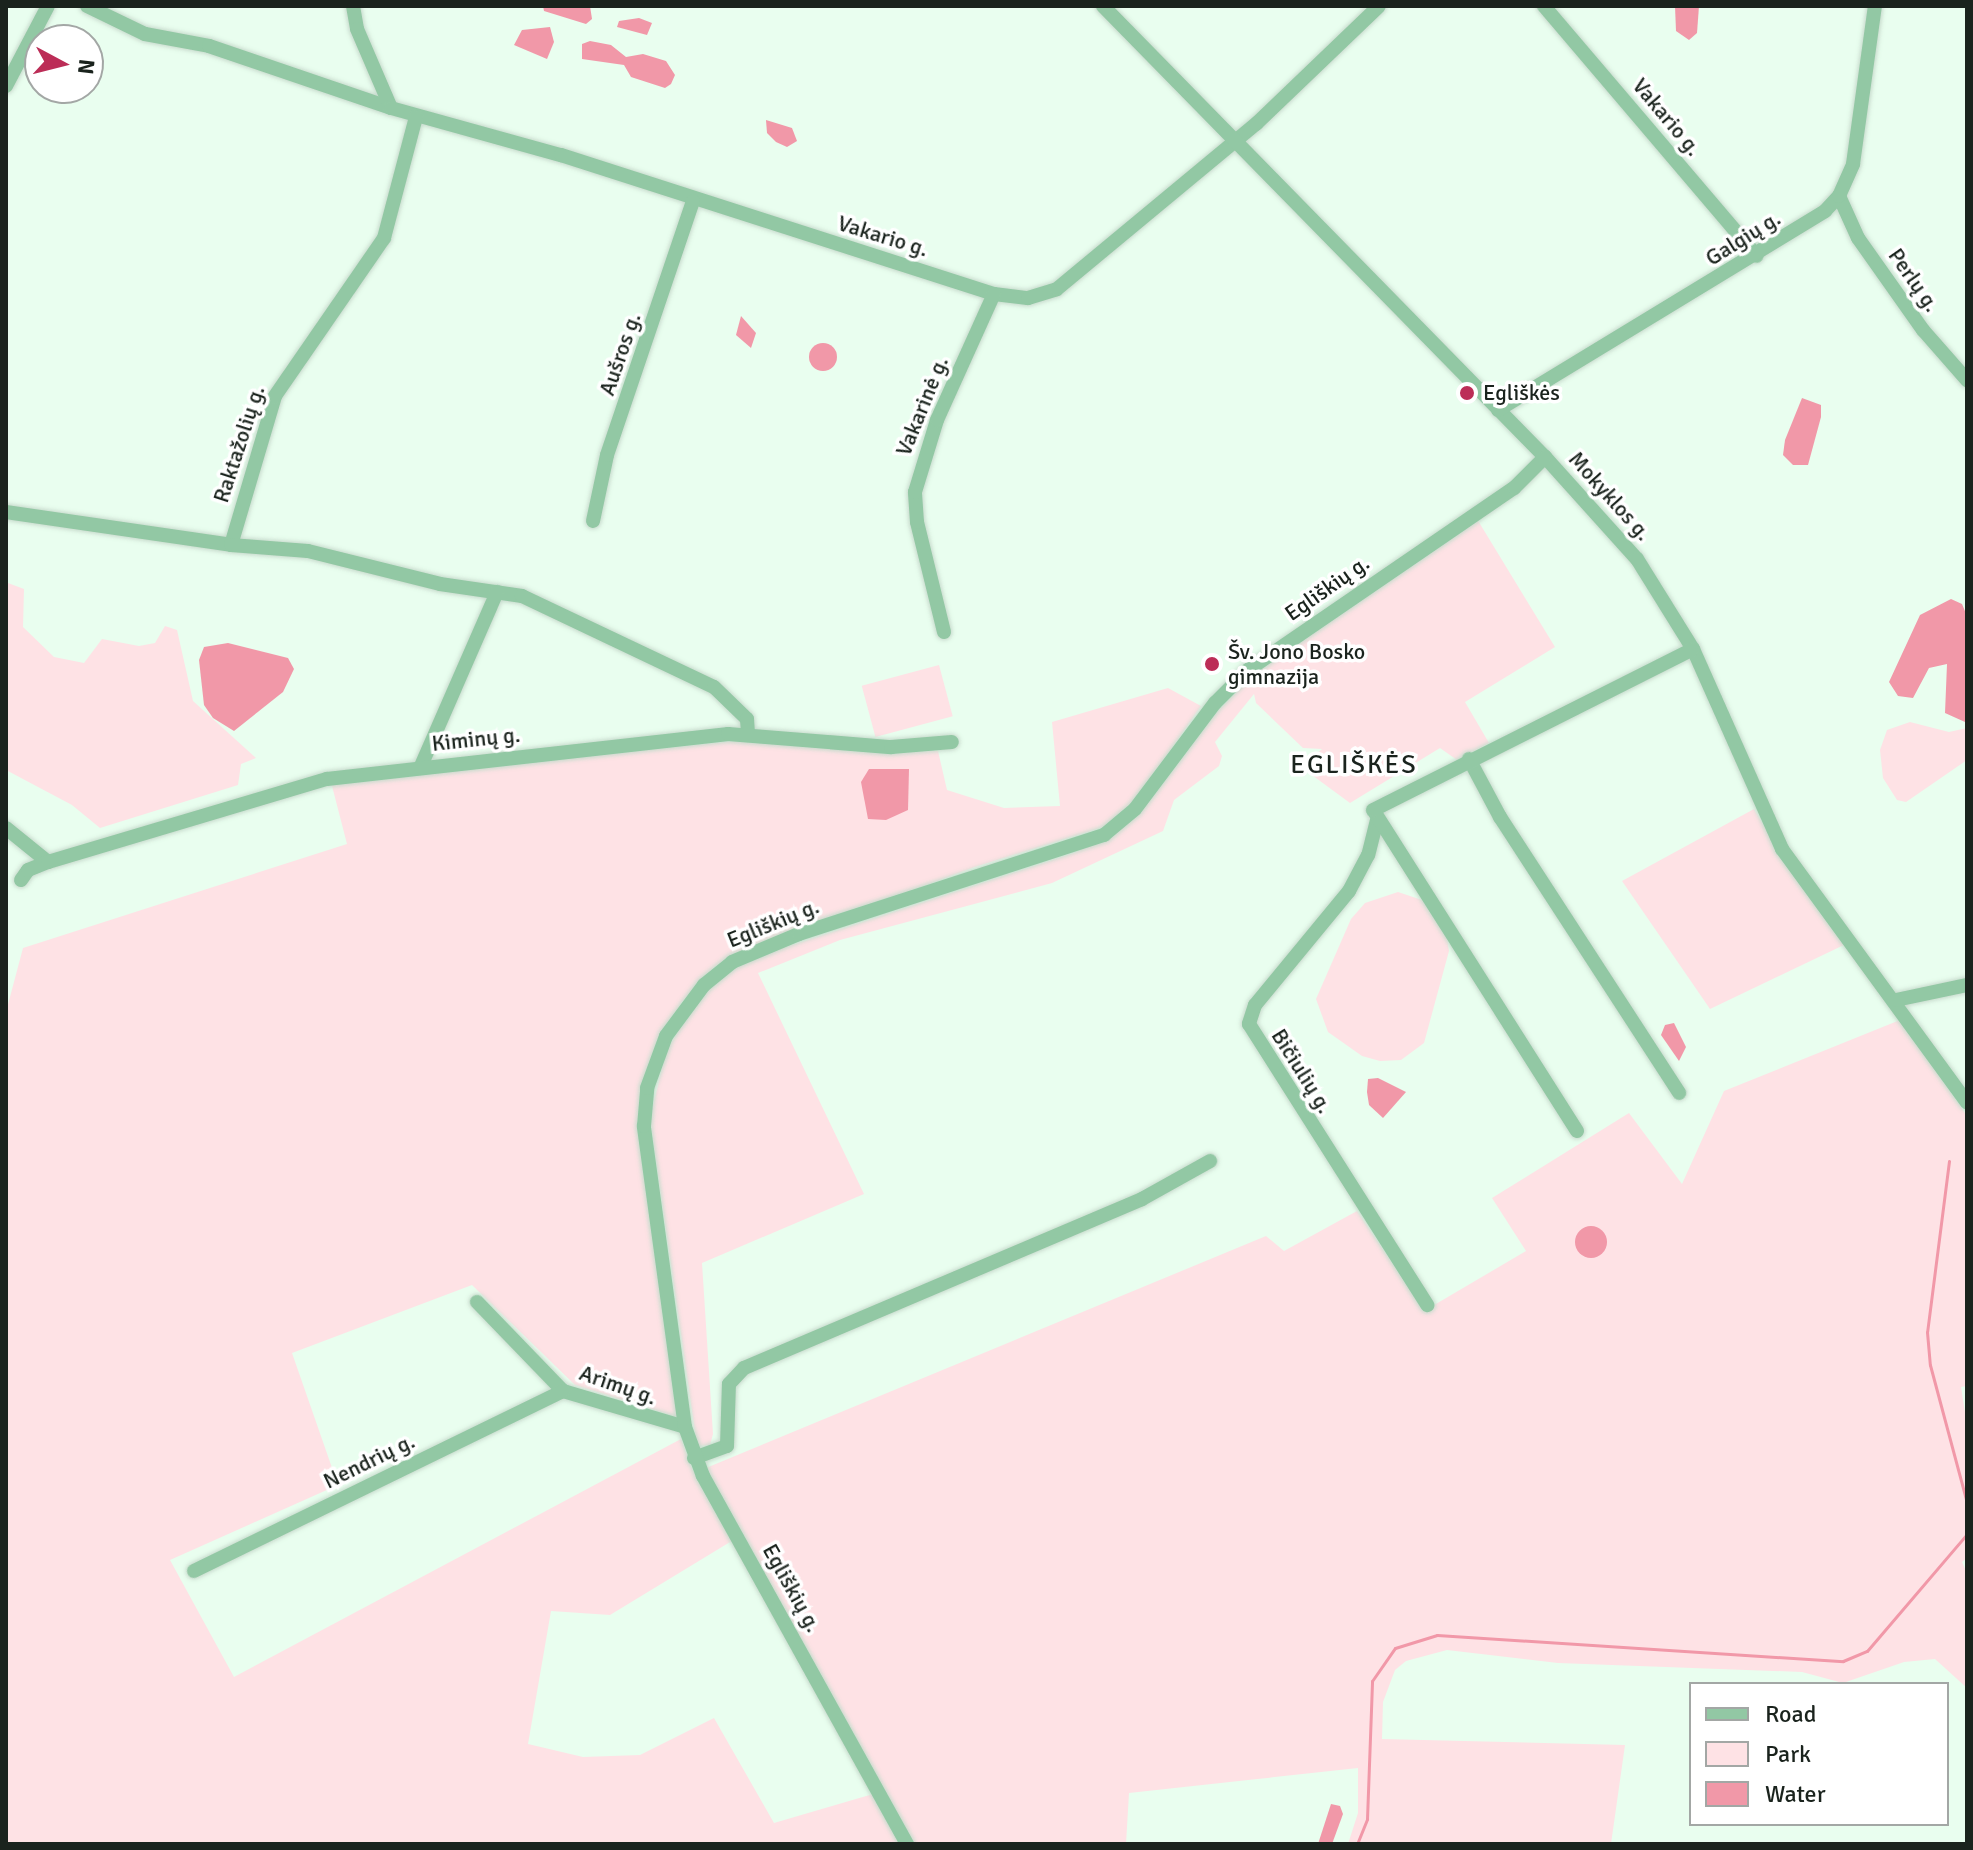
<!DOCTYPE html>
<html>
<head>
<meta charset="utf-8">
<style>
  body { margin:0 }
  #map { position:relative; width:1973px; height:1850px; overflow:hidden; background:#e9feef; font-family:Signika,sans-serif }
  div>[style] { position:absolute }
  .green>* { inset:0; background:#fee2e5; transform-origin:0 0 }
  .water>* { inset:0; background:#f198a8 }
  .round { border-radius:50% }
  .stream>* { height:3px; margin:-1.5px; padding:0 1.5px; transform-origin:1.5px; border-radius:1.5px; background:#f198a8 }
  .roads { filter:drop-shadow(0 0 2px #c8dbcd) drop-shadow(0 0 2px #c8dbcd) }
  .minor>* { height:14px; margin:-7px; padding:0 7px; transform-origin:7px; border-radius:7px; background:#92c8a4 }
  .dots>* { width:22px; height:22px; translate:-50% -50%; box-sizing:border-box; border:4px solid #fff; border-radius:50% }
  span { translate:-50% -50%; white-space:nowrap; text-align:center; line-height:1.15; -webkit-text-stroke:7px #fff; paint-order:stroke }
  .street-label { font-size:22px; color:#1a231d }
  .poi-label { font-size:22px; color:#1a231d }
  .left { translate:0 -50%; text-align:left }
  .quarter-label { font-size:26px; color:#1a231d; letter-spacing:2px }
  .frame { position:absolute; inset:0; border:8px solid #1a231d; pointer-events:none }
  .legend { position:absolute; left:1689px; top:1682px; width:260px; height:144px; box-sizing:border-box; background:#fff; border:2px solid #a3a7a5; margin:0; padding:10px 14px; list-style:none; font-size:24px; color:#1a231d }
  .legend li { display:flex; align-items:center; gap:16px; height:40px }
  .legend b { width:40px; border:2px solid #a3a7a5 }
  .north { position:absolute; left:24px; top:24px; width:80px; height:80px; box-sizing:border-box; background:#fff; border:2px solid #a3a7a5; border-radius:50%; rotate:97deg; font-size:22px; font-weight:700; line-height:32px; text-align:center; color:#1a231d }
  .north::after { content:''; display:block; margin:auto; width:28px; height:36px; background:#bc2d57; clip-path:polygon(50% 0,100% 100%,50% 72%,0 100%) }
</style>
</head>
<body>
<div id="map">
  <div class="green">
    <i style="clip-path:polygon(1477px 519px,1555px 647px,1465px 702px,1489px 743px,1457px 760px,1440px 748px,1350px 803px,1301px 767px,1322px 749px,1303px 748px,1256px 703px,1254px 694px,1215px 742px,1222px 756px,1219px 766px,1174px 800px,1163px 831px,1052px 883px,840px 940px,758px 973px,864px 1194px,702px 1263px,713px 1434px,710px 1445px,697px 1446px,650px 1118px,666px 1052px,697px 1000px,724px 973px,768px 953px,1074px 853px,1110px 836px,1150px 801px,1217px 712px,1251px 677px)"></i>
    <i style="clip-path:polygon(8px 583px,24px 589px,23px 627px,54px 657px,84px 663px,102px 639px,139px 646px,155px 643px,165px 626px,177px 630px,193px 701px,256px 758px,241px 764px,238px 785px,100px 828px,72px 805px,6px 770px)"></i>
    <i style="left:939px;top:665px;width:53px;height:80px;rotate:75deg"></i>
    <i style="clip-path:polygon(1168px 688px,1201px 706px,1132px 805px,1106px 826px,975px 867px,733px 956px,714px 967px,680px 1004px,642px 1093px,677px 1417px,575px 1385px,472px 1285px,292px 1353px,338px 1485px,170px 1560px,234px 1677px,681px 1439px,691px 1467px,735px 1539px,610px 1615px,551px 1611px,528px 1744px,583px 1757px,640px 1755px,714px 1718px,774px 1823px,873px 1794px,900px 1844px,6px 1844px,6px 1012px,23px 948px,347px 844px,331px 782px,746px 740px,861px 752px,938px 751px,947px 790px,1004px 808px,1060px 806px,1052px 722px)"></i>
    <i style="clip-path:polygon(1910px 722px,1949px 732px,1967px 728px,1967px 760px,1906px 802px,1897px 800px,1883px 778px,1880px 750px,1887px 730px)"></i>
    <i style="clip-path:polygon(1754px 809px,1785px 862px,1846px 944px,1710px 1009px,1622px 881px)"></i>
    <i style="clip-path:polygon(1398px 892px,1425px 901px,1446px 932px,1449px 951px,1424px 1043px,1401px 1060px,1380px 1061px,1362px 1056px,1328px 1032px,1316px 999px,1351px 919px,1365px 903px)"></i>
    <i style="clip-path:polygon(1900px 1020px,1967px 1116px,1967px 1386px,1961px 1387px,1967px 1425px,1967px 1558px,1962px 1562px,1967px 1573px,1967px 1688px,1935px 1659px,1904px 1662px,1843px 1683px,1802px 1672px,1558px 1663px,1447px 1650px,1406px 1661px,1395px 1670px,1383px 1702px,1382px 1739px,1625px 1745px,1611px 1844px,1348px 1844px,1358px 1813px,1358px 1768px,1129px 1793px,1126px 1844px,913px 1844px,706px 1468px,1266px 1236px,1284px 1251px,1357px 1211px,1424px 1311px,1526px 1251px,1492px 1198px,1629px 1113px,1682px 1184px,1724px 1091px)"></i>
  </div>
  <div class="water">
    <i style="clip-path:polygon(543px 6px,590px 6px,592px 19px,586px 24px,544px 11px)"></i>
    <i style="clip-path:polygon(1675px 6px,1699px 6px,1697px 33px,1689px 40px,1676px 31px)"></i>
    <i style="clip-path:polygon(639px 18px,652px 23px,647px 35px,617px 27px,619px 21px)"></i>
    <i style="clip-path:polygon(550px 27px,554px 42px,547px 59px,514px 45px,522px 30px)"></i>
    <i style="clip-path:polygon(590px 41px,611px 45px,626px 57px,643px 54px,666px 61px,675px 75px,671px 84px,665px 88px,631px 77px,624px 65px,582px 59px,582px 44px)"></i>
    <i style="clip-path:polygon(766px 120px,792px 128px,797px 141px,787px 147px,776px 142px,767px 133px)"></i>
    <i style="clip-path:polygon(741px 316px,756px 333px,751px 348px,736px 335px)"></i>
    <i class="round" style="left:809px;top:343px;width:28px;height:28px"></i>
    <i style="clip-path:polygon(1802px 398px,1821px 405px,1821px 417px,1808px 465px,1793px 465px,1783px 455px,1785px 440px)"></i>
    <i style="clip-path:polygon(1951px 599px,1962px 604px,1967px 616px,1965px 722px,1945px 713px,1947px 664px,1929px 668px,1913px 698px,1898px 696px,1889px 682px,1920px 615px)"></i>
    <i style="clip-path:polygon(228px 643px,288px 658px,294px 669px,283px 692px,234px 731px,213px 718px,204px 705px,199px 660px,204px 647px)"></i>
    <i style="clip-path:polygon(869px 769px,909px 769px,908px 810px,886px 820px,868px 819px,861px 782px)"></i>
    <i style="clip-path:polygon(1674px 1023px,1686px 1047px,1679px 1061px,1661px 1035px,1665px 1025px)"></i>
    <i style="clip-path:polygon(1378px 1078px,1406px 1092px,1383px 1118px,1369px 1105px,1367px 1092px,1368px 1079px)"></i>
    <i class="round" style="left:1575px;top:1226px;width:32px;height:32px"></i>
    <i style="clip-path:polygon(1331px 1804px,1340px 1806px,1343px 1814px,1332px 1844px,1318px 1844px)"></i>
  </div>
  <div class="stream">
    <i style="left:1949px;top:1161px;width:172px;rotate:97.3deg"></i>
    <i style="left:1927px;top:1332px;width:33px;rotate:85deg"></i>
    <i style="left:1930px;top:1365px;width:143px;rotate:75deg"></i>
    <i style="left:1357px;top:1844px;width:27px;rotate:-68deg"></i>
    <i style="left:1367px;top:1819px;width:138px;rotate:-87.9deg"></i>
    <i style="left:1372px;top:1681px;width:40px;rotate:-55.1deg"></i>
    <i style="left:1395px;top:1648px;width:44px;rotate:-17.2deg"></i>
    <i style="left:1437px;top:1635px;width:407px;rotate:3.7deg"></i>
    <i style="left:1843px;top:1661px;width:26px;rotate:-23deg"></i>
    <i style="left:1867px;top:1651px;width:154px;rotate:-49.5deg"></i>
  </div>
  <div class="roads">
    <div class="minor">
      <i style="left:87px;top:6px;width:64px;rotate:25.8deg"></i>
      <i style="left:145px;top:34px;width:65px;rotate:10.6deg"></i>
      <i style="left:209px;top:46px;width:192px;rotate:18.8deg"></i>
      <i style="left:353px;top:6px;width:23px;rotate:80deg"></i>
      <i style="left:357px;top:29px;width:86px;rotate:66.7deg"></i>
      <i style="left:391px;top:108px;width:176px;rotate:15.5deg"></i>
      <i style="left:561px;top:155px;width:455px;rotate:17.8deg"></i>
      <i style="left:994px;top:294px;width:34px;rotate:7deg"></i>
      <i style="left:1028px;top:298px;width:30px;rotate:-17deg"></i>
      <i style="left:1057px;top:289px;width:259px;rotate:-39.7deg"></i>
      <i style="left:1256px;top:124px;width:170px;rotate:-43.8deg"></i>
      <i style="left:1103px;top:6px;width:631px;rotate:45.58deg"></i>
      <i style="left:1545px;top:457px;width:137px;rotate:48deg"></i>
      <i style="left:1637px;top:559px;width:106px;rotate:58.1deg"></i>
      <i style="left:1693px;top:649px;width:219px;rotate:66deg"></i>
      <i style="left:1782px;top:849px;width:314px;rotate:53.9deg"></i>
      <i style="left:1544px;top:6px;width:328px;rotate:49.6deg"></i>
      <i style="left:6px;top:86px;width:90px;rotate:-62.3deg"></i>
      <i style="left:1839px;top:196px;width:46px;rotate:65.7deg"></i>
      <i style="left:1858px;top:238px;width:113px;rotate:54.8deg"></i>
      <i style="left:1923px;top:330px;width:67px;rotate:48.7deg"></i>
      <i style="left:1498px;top:410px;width:383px;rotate:-31.3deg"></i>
      <i style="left:1825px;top:211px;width:21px;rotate:-47deg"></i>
      <i style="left:1839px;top:196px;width:35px;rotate:-66deg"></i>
      <i style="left:1853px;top:164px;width:160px;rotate:-82.1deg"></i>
      <i style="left:6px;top:512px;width:227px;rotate:8.3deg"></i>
      <i style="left:231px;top:545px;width:155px;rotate:-73.5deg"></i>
      <i style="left:275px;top:396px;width:192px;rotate:-55.4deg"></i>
      <i style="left:384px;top:238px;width:125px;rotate:-75.2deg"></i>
      <i style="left:593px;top:521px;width:67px;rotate:-78deg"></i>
      <i style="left:607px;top:455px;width:268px;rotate:-71.3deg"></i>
      <i style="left:231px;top:545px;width:77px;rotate:4.5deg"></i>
      <i style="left:308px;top:551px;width:136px;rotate:14deg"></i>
      <i style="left:440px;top:584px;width:83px;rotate:8.3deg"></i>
      <i style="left:522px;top:596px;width:212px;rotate:25.4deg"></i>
      <i style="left:714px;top:687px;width:46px;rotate:44.1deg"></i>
      <i style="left:747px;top:719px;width:13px;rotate:86deg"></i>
      <i style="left:944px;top:632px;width:113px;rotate:-103.8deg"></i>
      <i style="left:917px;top:522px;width:30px;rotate:-94deg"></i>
      <i style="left:915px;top:492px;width:75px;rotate:-73deg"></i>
      <i style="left:937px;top:420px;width:138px;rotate:-65.7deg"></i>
      <i style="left:1469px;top:759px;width:66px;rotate:61.9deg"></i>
      <i style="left:1500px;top:817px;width:329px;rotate:57deg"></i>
      <i style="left:421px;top:766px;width:190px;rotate:-66.4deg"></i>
      <i style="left:1377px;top:820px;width:36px;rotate:104deg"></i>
      <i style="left:1368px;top:855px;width:41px;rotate:117.8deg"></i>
      <i style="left:1349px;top:891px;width:148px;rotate:129.5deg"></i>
      <i style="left:1255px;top:1005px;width:20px;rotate:108deg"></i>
      <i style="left:1249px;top:1024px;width:333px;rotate:57.6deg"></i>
      <i style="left:6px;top:828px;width:54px;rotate:39deg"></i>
      <i style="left:21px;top:880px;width:12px;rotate:-55deg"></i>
      <i style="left:28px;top:870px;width:22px;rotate:-22deg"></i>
      <i style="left:48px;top:862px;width:291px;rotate:-16.6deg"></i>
      <i style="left:327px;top:779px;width:404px;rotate:-6.4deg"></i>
      <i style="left:728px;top:734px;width:164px;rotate:4.6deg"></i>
      <i style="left:891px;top:747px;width:61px;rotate:-4.7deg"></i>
      <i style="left:1896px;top:1000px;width:73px;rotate:-11.9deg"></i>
      <i style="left:1577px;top:1131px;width:380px;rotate:-122.4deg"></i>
      <i style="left:1373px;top:810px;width:358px;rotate:-26.7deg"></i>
      <i style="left:477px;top:1302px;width:124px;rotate:46deg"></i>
      <i style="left:563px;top:1391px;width:127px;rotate:16.4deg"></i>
      <i style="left:694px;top:1458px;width:35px;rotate:-20deg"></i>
      <i style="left:727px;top:1446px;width:62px;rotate:-88.2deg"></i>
      <i style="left:729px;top:1384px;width:22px;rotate:-47deg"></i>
      <i style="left:744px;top:1368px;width:432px;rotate:-23deg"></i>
      <i style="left:1142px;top:1199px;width:78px;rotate:-29.2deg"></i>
      <i style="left:194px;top:1571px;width:411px;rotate:-26deg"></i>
      <i style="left:907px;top:1844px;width:421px;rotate:-119deg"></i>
      <i style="left:703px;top:1476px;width:52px;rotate:-110.2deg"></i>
      <i style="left:685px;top:1427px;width:304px;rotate:-97.8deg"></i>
      <i style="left:644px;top:1126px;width:38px;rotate:-85deg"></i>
      <i style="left:647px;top:1088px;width:55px;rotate:-69.9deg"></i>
      <i style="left:666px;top:1036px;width:64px;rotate:-53.3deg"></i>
      <i style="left:704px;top:985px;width:36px;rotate:-39deg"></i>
      <i style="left:732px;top:962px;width:73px;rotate:-22.7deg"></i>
      <i style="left:799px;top:934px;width:321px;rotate:-18deg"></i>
      <i style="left:1104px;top:835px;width:40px;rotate:-40deg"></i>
      <i style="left:1135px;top:809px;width:133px;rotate:-53deg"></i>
      <i style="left:1215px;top:703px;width:47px;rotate:-45deg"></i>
      <i style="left:1248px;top:670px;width:322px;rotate:-34.4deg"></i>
      <i style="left:1514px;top:488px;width:44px;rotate:-45deg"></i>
    </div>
  </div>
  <div class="dots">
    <i style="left:1467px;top:393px;background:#bc2d57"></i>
    <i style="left:1212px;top:664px;background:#bc2d57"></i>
  </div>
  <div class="street-label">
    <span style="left:1667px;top:117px;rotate:50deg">Vakario g.</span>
    <span style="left:883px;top:236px;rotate:17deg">Vakario g.</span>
    <span style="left:1743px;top:238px;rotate:-32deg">Galgių g.</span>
    <span style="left:1914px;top:280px;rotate:55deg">Perlų g.</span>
    <span style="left:620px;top:354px;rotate:-71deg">Aušros g.</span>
    <span style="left:922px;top:406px;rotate:-68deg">Vakarinė g.</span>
    <span style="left:239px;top:444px;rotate:-72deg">Raktažolių g.</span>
    <span style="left:1610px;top:496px;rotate:48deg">Mokyklos g.</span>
    <span style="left:1327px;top:588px;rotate:-35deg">Egliškių g.</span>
    <span style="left:476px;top:739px;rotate:-6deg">Kiminų g.</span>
    <span style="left:773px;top:923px;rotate:-22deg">Egliškių g.</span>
    <span style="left:1302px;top:1071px;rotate:58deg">Bičiulių g.</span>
    <span style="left:618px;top:1385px;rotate:19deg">Arimų g.</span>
    <span style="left:369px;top:1461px;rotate:-26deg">Nendrių g.</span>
    <span style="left:792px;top:1588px;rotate:61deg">Egliškių g.</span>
  </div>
  <div class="poi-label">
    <span class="left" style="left:1483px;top:393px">Egliškės</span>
    <span class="left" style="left:1228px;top:664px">Šv. Jono Bosko<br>gimnazija</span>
  </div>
  <div class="quarter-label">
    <span style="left:1354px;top:766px">EGLIŠKĖS</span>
  </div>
  <div class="frame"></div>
  <ul class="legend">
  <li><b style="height:10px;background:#92c8a4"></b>Road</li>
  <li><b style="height:22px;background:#fee2e5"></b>Park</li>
  <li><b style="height:22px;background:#f198a8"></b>Water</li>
  </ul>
  <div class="north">N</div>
</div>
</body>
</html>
